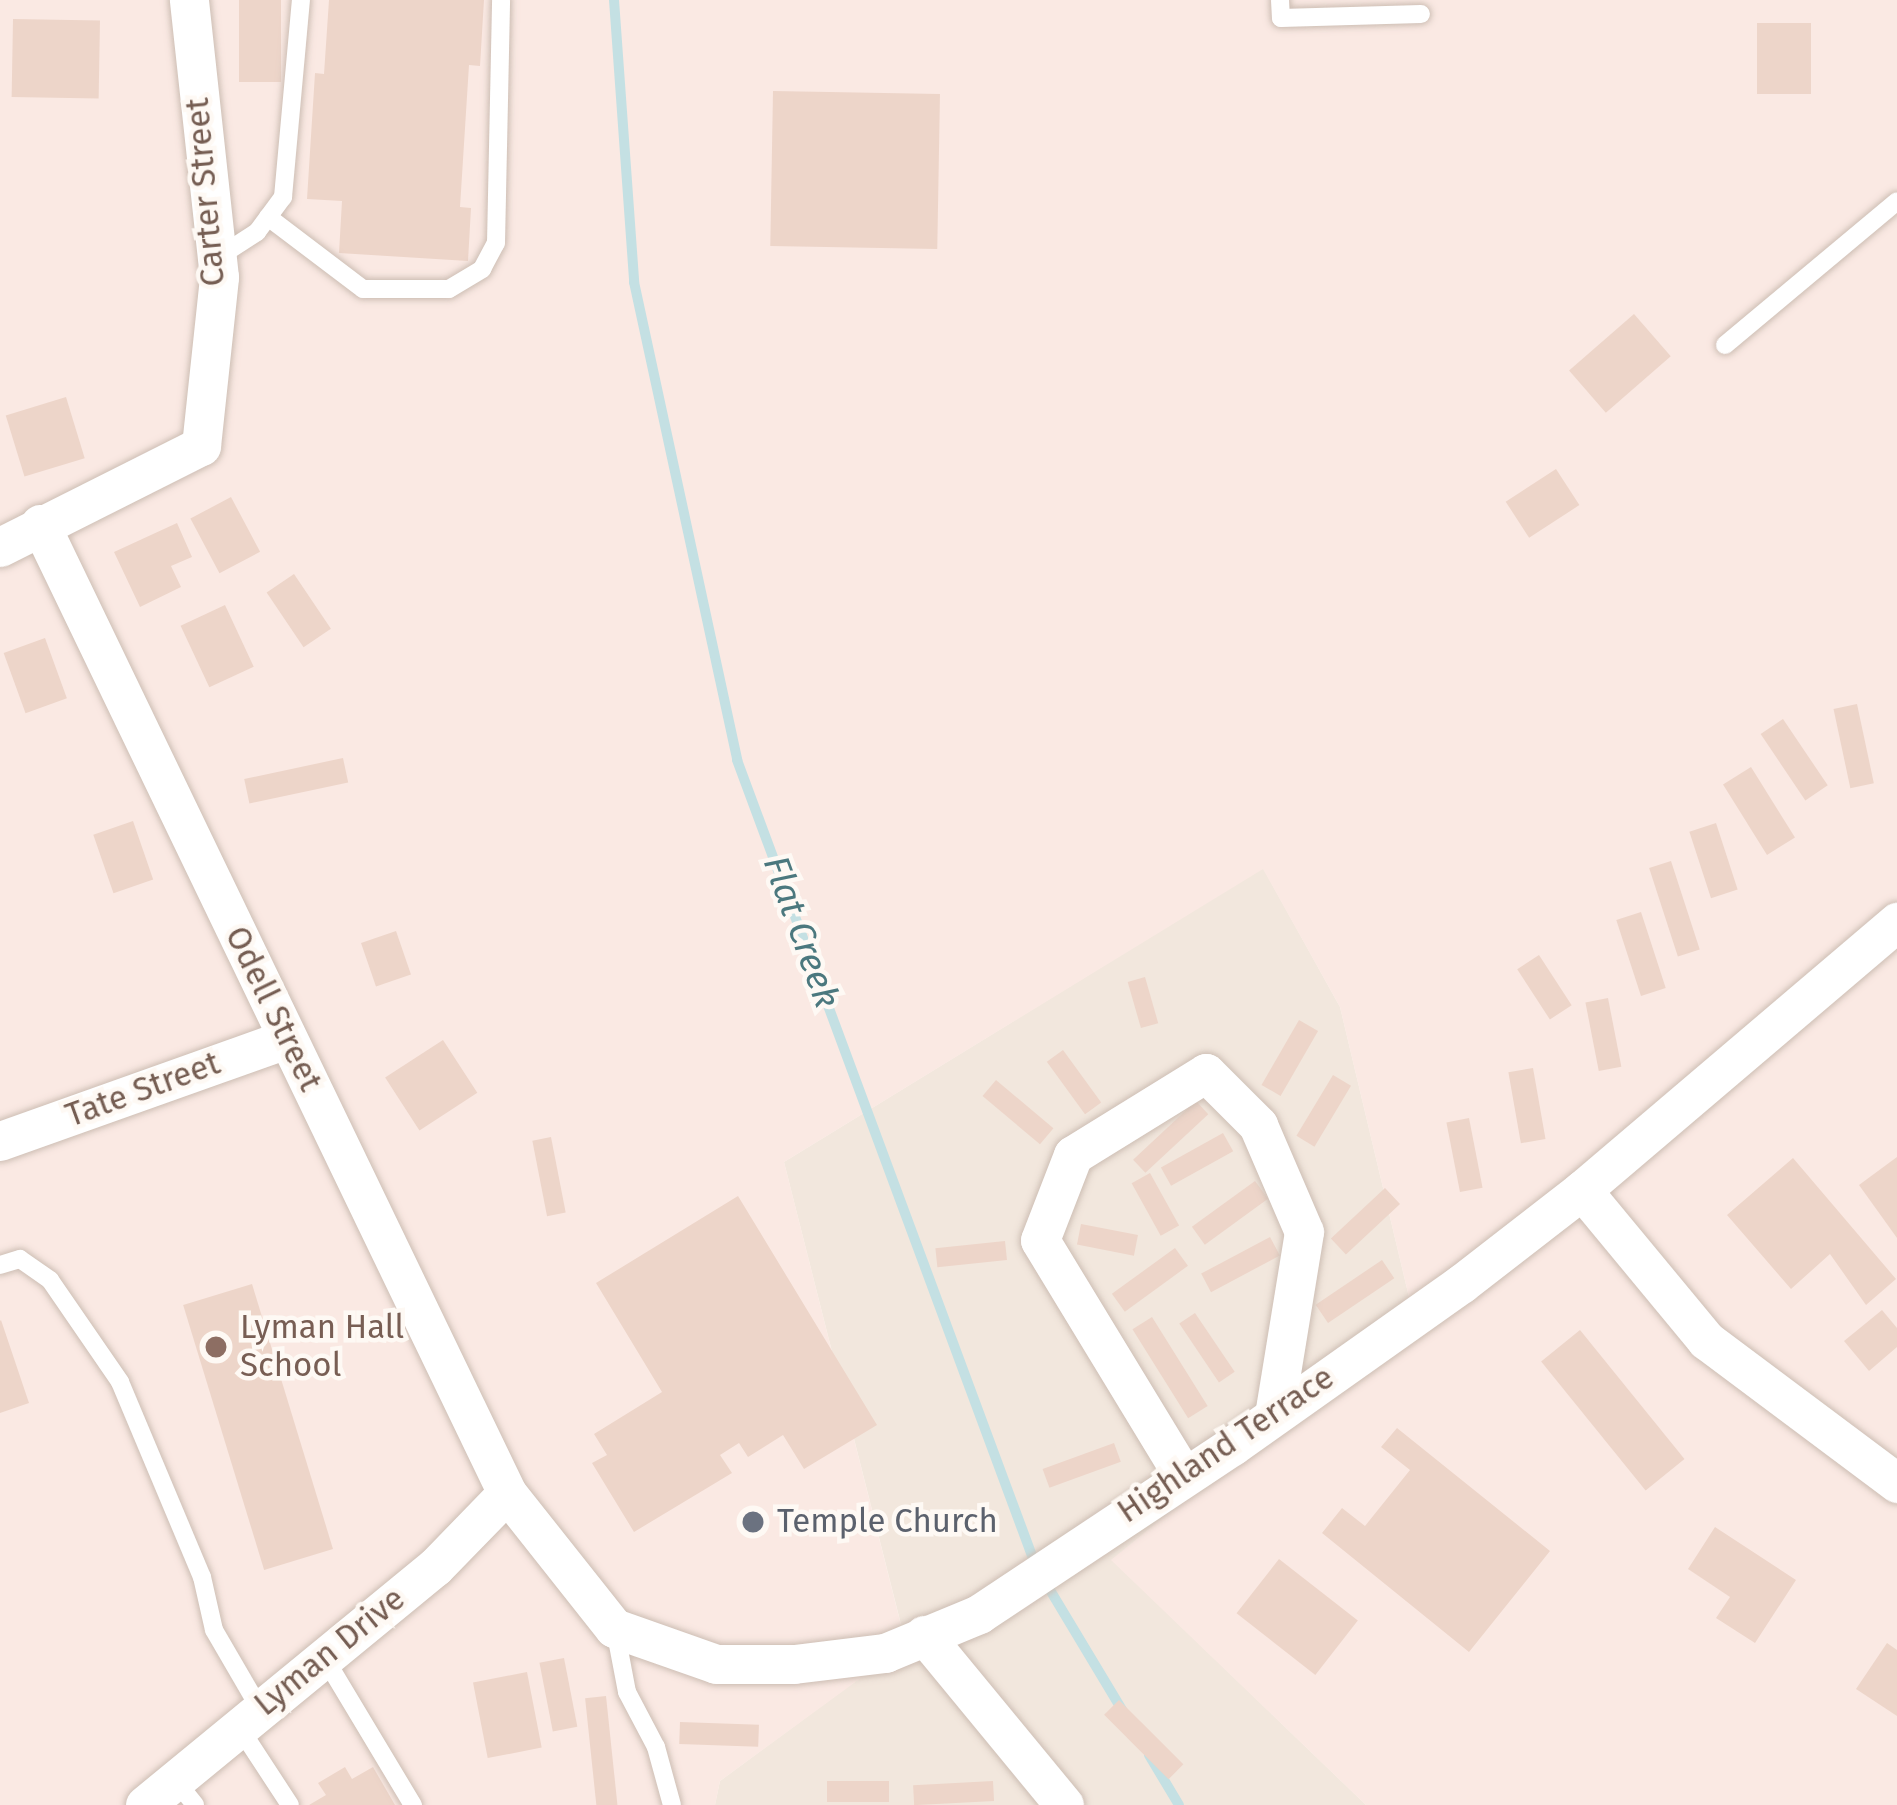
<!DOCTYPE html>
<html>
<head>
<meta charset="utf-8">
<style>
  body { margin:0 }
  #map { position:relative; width:1897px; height:1805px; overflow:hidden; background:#fbf5ee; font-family:"Fira Sans",sans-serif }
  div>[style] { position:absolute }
  .residential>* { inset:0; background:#f2e7dd }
  .commercial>* { inset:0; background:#fae9e3 }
  .stream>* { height:10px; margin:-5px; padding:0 5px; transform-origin:5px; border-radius:5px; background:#c4e0e3 }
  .building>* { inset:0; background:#edd5c9; transform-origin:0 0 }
  .roads { filter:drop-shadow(0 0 3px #cdbeb4) drop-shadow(0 0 3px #cdbeb4) }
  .lane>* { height:18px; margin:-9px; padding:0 9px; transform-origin:9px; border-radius:9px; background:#fff }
  .street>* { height:39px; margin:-19.5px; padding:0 19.5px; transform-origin:19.5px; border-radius:19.5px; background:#fff }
  .dots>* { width:33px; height:33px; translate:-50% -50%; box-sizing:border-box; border:6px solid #fef9f4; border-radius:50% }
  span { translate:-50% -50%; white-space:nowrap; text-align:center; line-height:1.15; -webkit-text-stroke:9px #fef9f4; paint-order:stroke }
  .street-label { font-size:33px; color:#755d52 }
  .education-label { font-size:33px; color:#785e54 }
  .left { translate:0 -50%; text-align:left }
  .worship-label { font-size:33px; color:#5b616d }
  .water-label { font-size:36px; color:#4b787e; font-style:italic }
</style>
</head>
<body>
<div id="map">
  <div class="residential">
    <i style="clip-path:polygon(1263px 868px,1340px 1007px,1413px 1314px,1112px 1560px,1366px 1805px,715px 1805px,720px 1781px,906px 1644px,784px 1162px)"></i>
  </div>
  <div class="commercial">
    <i style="clip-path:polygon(0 0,1897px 0,1897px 1805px,1366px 1805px,1111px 1560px,1413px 1314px,1340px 1007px,1263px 869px,784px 1162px,906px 1645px,720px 1781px,715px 1805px,0 1805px)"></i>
  </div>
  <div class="stream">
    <i style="left:614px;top:0;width:283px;rotate:85.9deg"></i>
    <i style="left:634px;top:282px;width:489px;rotate:77.8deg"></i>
    <i style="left:737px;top:760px;width:857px;rotate:69.66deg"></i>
    <i style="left:1044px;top:1580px;width:155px;rotate:59deg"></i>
    <i style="left:1149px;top:1755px;width:58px;rotate:59deg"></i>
  </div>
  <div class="building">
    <i style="left:239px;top:0;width:42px;height:82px"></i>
    <i style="clip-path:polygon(329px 0,484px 0,480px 66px,469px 65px,460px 207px,471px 208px,468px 261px,339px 253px,342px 201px,307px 199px,315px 73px,324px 74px)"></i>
    <i style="left:13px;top:19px;width:87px;height:78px;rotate:1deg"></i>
    <i style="left:1757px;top:23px;width:54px;height:71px"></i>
    <i style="left:773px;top:91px;width:167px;height:155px;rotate:1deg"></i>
    <i style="left:1634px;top:314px;width:56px;height:86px;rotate:49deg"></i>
    <i style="left:66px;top:397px;width:64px;height:63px;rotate:73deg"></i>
    <i style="left:1556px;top:469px;width:43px;height:60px;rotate:57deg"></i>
    <i style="left:231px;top:497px;width:62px;height:46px;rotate:62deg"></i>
    <i style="clip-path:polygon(177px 523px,192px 557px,171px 566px,181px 587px,140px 607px,114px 552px)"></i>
    <i style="left:294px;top:574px;width:66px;height:33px;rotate:56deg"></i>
    <i style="left:225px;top:605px;width:68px;height:49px;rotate:65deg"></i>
    <i style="left:45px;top:638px;width:64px;height:44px;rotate:70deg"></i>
    <i style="left:1857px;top:704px;width:81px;height:24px;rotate:78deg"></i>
    <i style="left:1783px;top:719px;width:80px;height:27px;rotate:56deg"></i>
    <i style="left:343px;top:758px;width:25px;height:101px;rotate:78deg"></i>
    <i style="left:1751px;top:767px;width:83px;height:33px;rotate:58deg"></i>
    <i style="left:133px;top:821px;width:62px;height:42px;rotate:71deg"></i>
    <i style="left:1716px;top:823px;width:70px;height:28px;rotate:72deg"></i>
    <i style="left:1671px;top:861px;width:93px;height:23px;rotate:72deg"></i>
    <i style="left:1641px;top:912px;width:80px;height:26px;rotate:72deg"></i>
    <i style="left:396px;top:931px;width:46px;height:37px;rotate:71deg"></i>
    <i style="left:1539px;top:955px;width:60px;height:26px;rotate:57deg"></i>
    <i style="left:1145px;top:977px;width:48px;height:18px;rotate:74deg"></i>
    <i style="left:1608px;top:998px;width:70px;height:23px;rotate:79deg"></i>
    <i style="left:1299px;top:1020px;width:22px;height:75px;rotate:30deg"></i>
    <i style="left:443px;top:1040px;width:63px;height:69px;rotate:57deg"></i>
    <i style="left:1063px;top:1050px;width:65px;height:20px;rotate:54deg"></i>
    <i style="left:1533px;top:1068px;width:72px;height:25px;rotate:80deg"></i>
    <i style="left:1333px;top:1075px;width:21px;height:71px;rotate:31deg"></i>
    <i style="left:996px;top:1080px;width:75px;height:21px;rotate:40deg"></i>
    <i style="left:1196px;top:1101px;width:18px;height:86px;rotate:47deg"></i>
    <i style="left:1469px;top:1118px;width:71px;height:23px;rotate:79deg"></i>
    <i style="left:1223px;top:1133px;width:21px;height:71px;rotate:61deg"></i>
    <i style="left:551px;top:1137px;width:77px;height:19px;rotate:79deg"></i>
    <i style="clip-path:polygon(1897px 1157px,1897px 1238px,1859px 1185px)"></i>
    <i style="clip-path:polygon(1793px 1158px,1896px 1279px,1866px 1305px,1830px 1254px,1791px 1289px,1727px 1215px)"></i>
    <i style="left:1150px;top:1173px;width:60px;height:21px;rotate:61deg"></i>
    <i style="left:1255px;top:1181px;width:22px;height:78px;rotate:54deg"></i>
    <i style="left:1385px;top:1188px;width:22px;height:74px;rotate:47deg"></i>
    <i style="clip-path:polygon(738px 1196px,877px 1425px,804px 1469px,783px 1435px,748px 1457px,739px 1443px,720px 1455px,732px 1473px,634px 1532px,592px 1463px,607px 1455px,594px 1434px,662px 1392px,596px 1283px)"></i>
    <i style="left:1081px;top:1224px;width:58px;height:21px;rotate:11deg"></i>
    <i style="left:1270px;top:1237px;width:21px;height:78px;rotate:62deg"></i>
    <i style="left:1005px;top:1241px;width:19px;height:70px;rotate:84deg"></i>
    <i style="left:1175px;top:1248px;width:22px;height:78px;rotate:54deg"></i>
    <i style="left:1382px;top:1260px;width:22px;height:80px;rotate:56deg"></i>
    <i style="left:252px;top:1284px;width:277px;height:72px;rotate:73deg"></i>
    <i style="clip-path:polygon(1882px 1310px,1897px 1328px,1897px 1347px,1869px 1371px,1844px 1341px)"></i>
    <i style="left:1195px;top:1313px;width:71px;height:19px;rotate:56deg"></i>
    <i style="left:1152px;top:1317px;width:105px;height:23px;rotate:58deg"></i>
    <i style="clip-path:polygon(1px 1320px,29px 1403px,0 1413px,0 1321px)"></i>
    <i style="left:1580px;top:1330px;width:166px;height:50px;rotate:51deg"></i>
    <i style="clip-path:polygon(1397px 1428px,1550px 1551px,1469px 1652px,1322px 1533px,1342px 1508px,1365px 1526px,1410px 1470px,1381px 1447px)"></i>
    <i style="left:1114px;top:1443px;width:20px;height:76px;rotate:70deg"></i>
    <i style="clip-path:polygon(1715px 1527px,1796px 1580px,1755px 1643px,1716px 1618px,1730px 1597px,1688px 1569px)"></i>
    <i style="left:1279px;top:1559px;width:100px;height:69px;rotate:38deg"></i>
    <i style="clip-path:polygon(1887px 1643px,1897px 1650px,1897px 1716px,1856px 1689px)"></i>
    <i style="left:564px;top:1658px;width:70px;height:25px;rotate:79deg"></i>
    <i style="left:527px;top:1672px;width:77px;height:55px;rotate:79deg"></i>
    <i style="left:606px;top:1696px;width:110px;height:21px;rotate:84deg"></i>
    <i style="left:1119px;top:1700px;width:91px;height:21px;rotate:45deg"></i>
    <i style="left:680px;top:1722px;width:79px;height:22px;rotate:2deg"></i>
    <i style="clip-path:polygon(345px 1767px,352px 1779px,373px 1767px,395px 1805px,309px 1805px,326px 1795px,318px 1783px)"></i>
    <i style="left:827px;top:1781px;width:62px;height:21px"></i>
    <i style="left:993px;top:1781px;width:20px;height:80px;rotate:87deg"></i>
  </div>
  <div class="roads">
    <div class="lane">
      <i style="left:1280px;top:0;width:18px;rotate:87deg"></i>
      <i style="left:1281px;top:18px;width:140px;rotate:-1.6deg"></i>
      <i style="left:268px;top:217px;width:119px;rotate:37.2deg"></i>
      <i style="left:363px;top:289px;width:86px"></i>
      <i style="left:449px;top:289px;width:39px;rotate:-31deg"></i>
      <i style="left:482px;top:269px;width:30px;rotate:-62deg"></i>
      <i style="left:496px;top:243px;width:243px;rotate:-88.8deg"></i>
      <i style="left:217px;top:258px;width:48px;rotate:-33deg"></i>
      <i style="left:257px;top:232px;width:44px;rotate:-53.4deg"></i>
      <i style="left:283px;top:197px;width:198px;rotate:-84.8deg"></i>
      <i style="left:1725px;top:345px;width:224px;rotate:-39.9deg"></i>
      <i style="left:0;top:1265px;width:21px;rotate:-17deg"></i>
      <i style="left:20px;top:1259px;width:37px;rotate:35deg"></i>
      <i style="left:50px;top:1280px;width:124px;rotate:55.5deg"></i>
      <i style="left:120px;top:1382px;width:212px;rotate:67.2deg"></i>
      <i style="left:202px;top:1577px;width:54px;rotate:77.2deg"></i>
      <i style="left:214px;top:1630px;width:91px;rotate:59.8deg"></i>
      <i style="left:615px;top:1629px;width:64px;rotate:79.2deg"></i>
      <i style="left:627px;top:1692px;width:62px;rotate:62.2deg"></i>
      <i style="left:656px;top:1747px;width:60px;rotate:74.6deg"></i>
      <i style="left:324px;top:1657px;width:173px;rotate:59deg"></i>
      <i style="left:239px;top:1727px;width:93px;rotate:56.8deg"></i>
      <i style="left:175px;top:1780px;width:32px;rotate:51deg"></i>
    </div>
    <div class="street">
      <i style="left:40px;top:524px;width:1076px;rotate:64.27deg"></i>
      <i style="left:507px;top:1493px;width:172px;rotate:51.6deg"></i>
      <i style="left:614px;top:1628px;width:108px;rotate:19.4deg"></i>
      <i style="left:716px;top:1664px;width:78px"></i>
      <i style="left:794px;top:1664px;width:92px;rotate:-6.9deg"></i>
      <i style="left:885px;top:1653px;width:102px;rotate:-22.5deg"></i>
      <i style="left:979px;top:1614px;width:304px;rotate:-33.6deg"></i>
      <i style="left:1232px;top:1446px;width:281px;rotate:-35.3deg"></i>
      <i style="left:1461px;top:1284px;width:153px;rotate:-37.8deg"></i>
      <i style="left:1582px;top:1190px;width:414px;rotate:-40.4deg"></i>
      <i style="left:0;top:547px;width:225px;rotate:-26.7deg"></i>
      <i style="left:201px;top:446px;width:170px;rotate:-83.9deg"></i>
      <i style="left:219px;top:277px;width:279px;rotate:-96.2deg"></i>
      <i style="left:0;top:1141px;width:305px;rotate:-19.6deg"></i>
      <i style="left:1582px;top:1190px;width:195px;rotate:50.4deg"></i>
      <i style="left:1706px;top:1340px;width:239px;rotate:36.8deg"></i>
      <i style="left:1184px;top:1477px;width:277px;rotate:-121.3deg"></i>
      <i style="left:1040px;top:1240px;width:91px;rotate:-68.8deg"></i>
      <i style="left:1073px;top:1155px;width:156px;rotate:-31.7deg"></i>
      <i style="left:1206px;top:1073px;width:74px;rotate:45deg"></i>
      <i style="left:1258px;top:1125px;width:116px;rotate:66.7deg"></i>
      <i style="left:1304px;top:1232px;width:185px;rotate:99.3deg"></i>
      <i style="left:924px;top:1635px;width:220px;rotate:50.5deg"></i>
      <i style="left:145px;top:1805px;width:375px;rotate:-39.4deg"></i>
      <i style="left:435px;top:1567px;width:103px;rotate:-45.8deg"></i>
    </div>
  </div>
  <div class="dots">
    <i style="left:216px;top:1347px;background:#8d6e63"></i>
    <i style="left:753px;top:1522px;background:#6b7280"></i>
  </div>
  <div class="street-label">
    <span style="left:206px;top:192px;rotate:-95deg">Carter Street</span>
    <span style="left:273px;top:1009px;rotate:64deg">Odell Street</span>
    <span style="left:143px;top:1090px;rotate:-20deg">Tate Street</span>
    <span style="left:1226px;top:1445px;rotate:-34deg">Highland Terrace</span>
    <span style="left:330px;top:1652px;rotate:-39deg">Lyman Drive</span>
  </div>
  <div class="education-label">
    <span class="left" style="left:240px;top:1347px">Lyman Hall<br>School</span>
  </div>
  <div class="worship-label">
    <span class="left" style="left:777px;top:1522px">Temple Church</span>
  </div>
  <div class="water-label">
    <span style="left:801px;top:932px;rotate:70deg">Flat Creek</span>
  </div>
</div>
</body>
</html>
